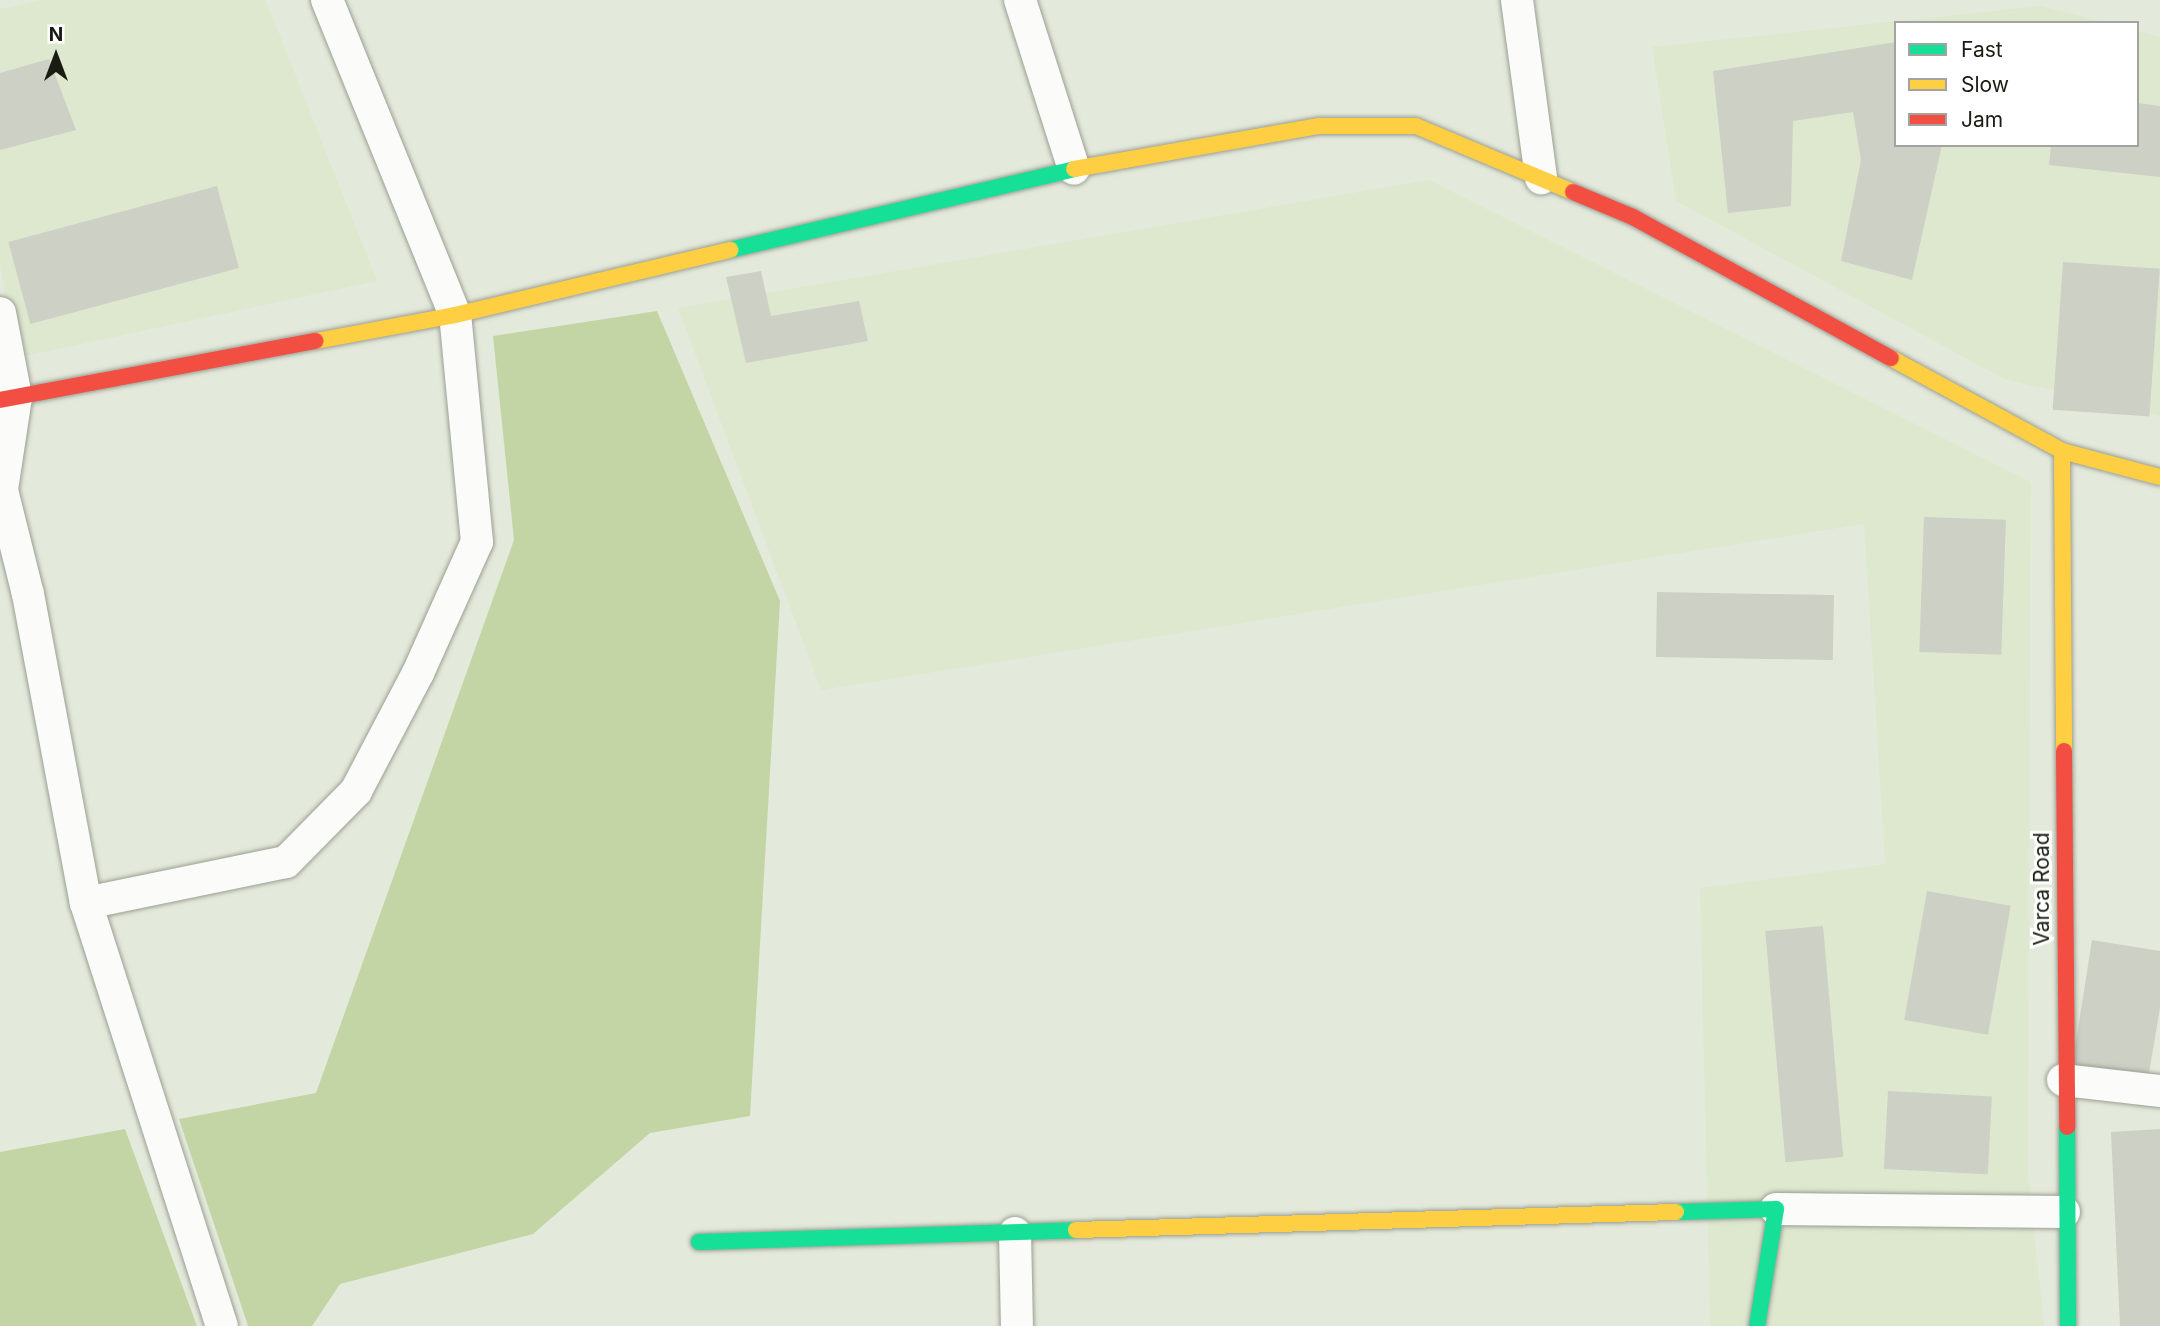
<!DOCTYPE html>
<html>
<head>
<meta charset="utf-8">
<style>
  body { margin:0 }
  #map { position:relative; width:2160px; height:1326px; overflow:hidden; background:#e4eadb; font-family:Inter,sans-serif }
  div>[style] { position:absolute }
  .built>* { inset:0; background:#dee8cf }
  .green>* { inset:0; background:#c3d5a5 }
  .building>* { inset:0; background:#ccd0c5; transform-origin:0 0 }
  .roads { filter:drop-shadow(0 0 2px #9b9f94) drop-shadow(0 0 2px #9b9f94) }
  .street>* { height:32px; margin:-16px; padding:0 16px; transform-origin:16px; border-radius:16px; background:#fbfcfa }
  .fast>* { height:16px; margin:-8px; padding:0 8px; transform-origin:8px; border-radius:8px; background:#16e098 }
  .slow>* { height:16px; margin:-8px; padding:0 8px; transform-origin:8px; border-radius:8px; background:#ffcf43 }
  .jam>* { height:16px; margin:-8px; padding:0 8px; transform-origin:8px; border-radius:8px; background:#f24e42 }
  span { translate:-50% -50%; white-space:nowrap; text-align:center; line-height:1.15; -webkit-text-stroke:6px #fff; paint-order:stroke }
  .street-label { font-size:21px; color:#181c12 }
  .legend { position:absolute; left:1894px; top:21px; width:245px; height:126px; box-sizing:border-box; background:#fff; border:2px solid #a3a4a0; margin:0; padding:9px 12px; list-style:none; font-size:21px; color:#181c12 }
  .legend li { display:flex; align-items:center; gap:14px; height:35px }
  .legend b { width:35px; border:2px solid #a3a4a0 }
  .north { position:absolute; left:21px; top:21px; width:70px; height:70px; -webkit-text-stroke:5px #fff; paint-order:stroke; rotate:0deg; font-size:19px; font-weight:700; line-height:28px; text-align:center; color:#181c12 }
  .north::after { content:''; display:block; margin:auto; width:24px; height:32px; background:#181c12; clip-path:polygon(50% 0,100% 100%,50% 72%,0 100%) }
</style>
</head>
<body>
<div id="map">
  <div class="built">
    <i style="clip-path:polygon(43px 0,266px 0,377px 281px,16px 358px,0 266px,0 9px)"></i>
    <i style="clip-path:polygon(2040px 6px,2107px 23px,1896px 23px,1896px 145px,2137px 145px,2137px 31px,2160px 37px,2160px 416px,2004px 379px,1676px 201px,1652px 47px)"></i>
    <i style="clip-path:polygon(1429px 180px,2031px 482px,2028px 1170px,2044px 1326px,1710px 1326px,1700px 888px,1885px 864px,1864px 524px,821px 690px,678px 308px)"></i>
  </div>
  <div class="green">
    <i style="clip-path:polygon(657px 311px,780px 601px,750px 1116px,650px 1133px,533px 1234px,340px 1284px,312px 1326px,248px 1326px,179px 1119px,316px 1093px,514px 540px,493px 336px)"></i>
    <i style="clip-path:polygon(125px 1129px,197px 1326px,0 1326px,0 1152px)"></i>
  </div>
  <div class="building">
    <i style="clip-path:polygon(1896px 42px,1896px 145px,1942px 145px,1912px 280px,1841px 261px,1861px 160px,1853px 112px,1793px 121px,1791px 206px,1728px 213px,1713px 71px)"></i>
    <i style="clip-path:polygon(49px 59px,76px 130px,0 150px,0 73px)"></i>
    <i style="clip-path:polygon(2137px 103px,2160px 106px,2160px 177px,2049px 165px,2051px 145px,2137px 145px)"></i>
    <i style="left:217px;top:186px;width:85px;height:216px;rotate:75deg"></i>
    <i style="left:2063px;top:262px;width:97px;height:148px;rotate:4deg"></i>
    <i style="clip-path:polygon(761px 271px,771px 316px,859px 301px,868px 341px,746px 363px,726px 277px)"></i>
    <i style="left:1924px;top:517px;width:82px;height:135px;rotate:2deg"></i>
    <i style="left:1657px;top:592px;width:177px;height:65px;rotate:1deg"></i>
    <i style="left:1927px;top:891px;width:85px;height:131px;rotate:10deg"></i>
    <i style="left:1823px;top:926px;width:232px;height:58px;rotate:85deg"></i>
    <i style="clip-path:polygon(2092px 940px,2160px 951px,2160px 1008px,2148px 1079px,2072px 1067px)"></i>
    <i style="left:1888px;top:1091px;width:104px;height:78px;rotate:3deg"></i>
    <i style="clip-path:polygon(2160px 1129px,2160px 1326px,2120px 1326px,2111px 1132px)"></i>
  </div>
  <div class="roads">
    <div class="street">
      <i style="left:1020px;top:0;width:177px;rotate:72.3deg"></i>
      <i style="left:1517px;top:0;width:180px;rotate:82.3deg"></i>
      <i style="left:0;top:313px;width:86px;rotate:79.2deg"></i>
      <i style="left:16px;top:397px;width:94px;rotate:98.6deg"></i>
      <i style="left:2px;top:490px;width:107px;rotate:76deg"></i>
      <i style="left:28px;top:594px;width:314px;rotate:79.4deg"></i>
      <i style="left:86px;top:903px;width:444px;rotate:72.2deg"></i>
      <i style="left:86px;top:903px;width:204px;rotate:-11.6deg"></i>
      <i style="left:286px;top:862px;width:100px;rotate:-45.4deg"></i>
      <i style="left:356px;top:791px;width:133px;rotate:-62.3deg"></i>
      <i style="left:418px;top:673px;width:144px;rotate:-65.8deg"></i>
      <i style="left:477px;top:542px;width:228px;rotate:-95.5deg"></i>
      <i style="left:455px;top:315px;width:340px;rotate:-112.1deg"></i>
      <i style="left:2063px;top:1080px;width:98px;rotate:6.5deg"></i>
      <i style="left:1776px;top:1209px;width:288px;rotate:0.6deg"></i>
      <i style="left:1015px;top:1233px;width:93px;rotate:88.8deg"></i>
    </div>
    <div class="fast">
      <i style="left:730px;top:250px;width:353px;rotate:-13.2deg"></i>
      <i style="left:2067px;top:1127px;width:199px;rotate:89.7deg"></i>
      <i style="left:1676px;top:1212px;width:100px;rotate:-1.7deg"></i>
      <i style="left:1776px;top:1209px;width:119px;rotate:99.2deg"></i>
      <i style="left:699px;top:1242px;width:377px;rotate:-1.8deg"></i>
    </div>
    <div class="slow">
      <i style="left:1074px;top:169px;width:249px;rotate:-10deg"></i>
      <i style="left:1319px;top:126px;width:97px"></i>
      <i style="left:1416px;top:126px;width:170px;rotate:22.8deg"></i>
      <i style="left:316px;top:341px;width:141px;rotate:-10.6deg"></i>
      <i style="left:455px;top:315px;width:283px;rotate:-13.3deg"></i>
      <i style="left:1891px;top:358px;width:195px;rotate:28.5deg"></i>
      <i style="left:2062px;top:451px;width:101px;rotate:14.9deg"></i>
      <i style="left:2062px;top:451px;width:300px;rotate:89.6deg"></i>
      <i style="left:1076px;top:1230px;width:600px;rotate:-1.72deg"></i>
    </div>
    <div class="jam">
      <i style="left:1573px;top:192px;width:65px;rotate:22.6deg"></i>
      <i style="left:1633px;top:217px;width:294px;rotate:28.7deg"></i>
      <i style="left:0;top:400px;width:321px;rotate:-10.6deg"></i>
      <i style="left:2064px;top:751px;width:376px;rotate:89.5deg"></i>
    </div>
  </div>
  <div class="street-label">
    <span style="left:2042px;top:889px;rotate:-90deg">Varca Road</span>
  </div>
  <ul class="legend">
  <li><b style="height:9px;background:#16e098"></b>Fast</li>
  <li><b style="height:9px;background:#ffcf43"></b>Slow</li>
  <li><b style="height:9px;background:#f24e42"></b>Jam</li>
  </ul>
  <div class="north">N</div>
</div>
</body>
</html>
